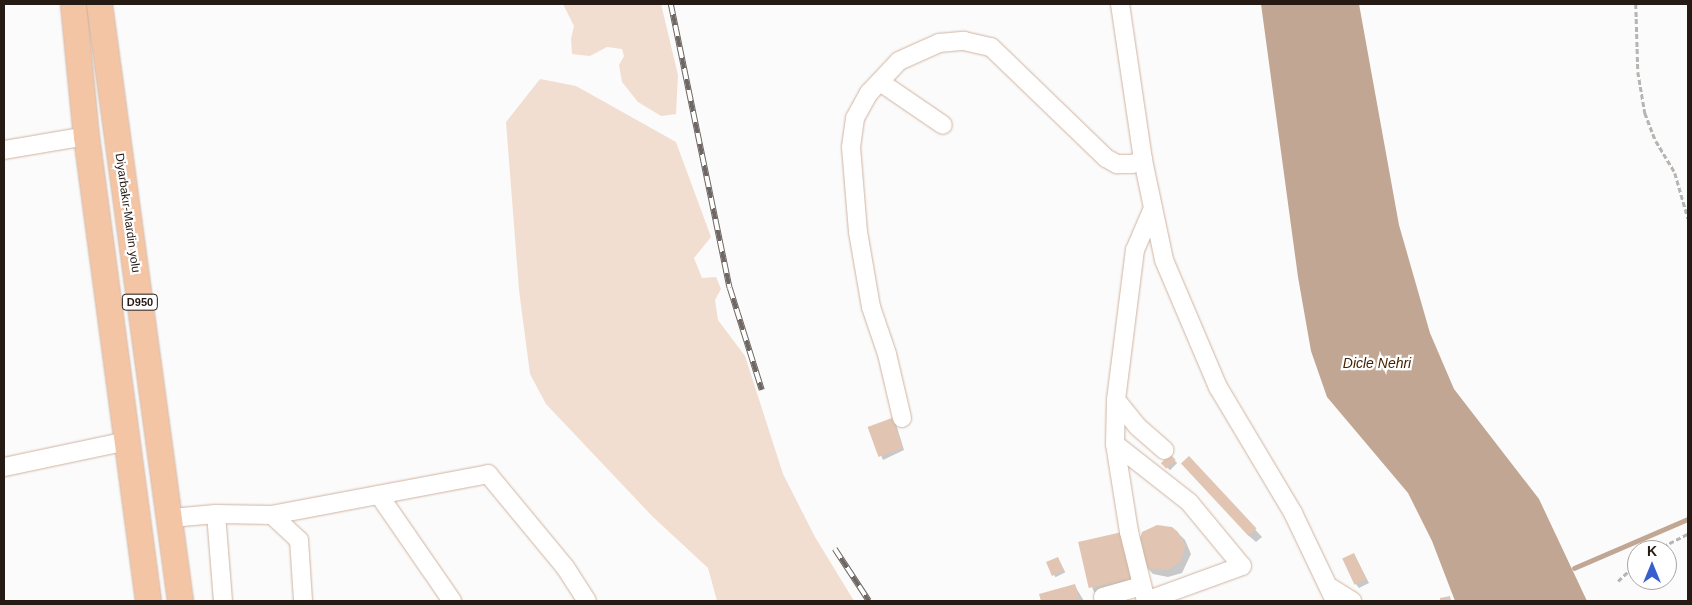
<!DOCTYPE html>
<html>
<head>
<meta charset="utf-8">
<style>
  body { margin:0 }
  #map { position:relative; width:1692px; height:605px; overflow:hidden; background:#fbfbfb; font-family:Arial,sans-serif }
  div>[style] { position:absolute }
  .green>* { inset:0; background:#f1ded0 }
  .water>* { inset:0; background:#c1a694 }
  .shadow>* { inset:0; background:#0003; transform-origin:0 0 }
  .stream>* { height:4.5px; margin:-2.25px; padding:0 2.25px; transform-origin:2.25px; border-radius:2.25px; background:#c1a694 }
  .building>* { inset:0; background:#e1c5b2; transform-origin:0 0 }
  .path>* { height:2.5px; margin-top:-1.25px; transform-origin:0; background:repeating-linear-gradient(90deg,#b7b4b1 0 5px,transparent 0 7.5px) }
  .roads { filter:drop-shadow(0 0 1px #cfb3a1) drop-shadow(0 0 1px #cfb3a1) }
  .minor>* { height:18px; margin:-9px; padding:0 9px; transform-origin:9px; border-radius:9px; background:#fff }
  .highway>* { height:25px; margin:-12.5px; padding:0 12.5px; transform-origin:12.5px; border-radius:12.5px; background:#f4c5a5 }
  .rail>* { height:5.5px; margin-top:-2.75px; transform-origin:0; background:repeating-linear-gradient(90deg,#fff 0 11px,#6e6763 0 22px); box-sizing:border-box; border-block:1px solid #6e6763 }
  span { translate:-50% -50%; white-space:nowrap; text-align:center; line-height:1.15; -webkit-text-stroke:4.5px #fff; paint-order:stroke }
  .shield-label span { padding:1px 4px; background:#fff; border:1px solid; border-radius:4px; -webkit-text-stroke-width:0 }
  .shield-label { font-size:11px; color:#251b14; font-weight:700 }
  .street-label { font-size:12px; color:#251b14 }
  .water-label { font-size:14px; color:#462101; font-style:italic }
  .frame { position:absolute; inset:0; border:5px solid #251b14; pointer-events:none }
  .north { position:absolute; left:1627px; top:540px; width:50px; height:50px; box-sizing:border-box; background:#fff; border:1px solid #a8a4a1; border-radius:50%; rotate:0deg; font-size:14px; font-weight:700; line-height:20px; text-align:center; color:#251b14 }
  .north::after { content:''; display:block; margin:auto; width:18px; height:22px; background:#385fcf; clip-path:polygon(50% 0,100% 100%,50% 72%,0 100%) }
</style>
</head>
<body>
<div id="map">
  <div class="green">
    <i style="clip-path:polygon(563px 4px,661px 4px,678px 75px,676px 114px,661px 116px,638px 102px,622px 82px,619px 65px,624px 56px,622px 49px,607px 47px,590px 56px,572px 54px,571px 39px,574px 26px)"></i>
    <i style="clip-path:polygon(540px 79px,576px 86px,676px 142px,711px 237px,694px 258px,702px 278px,716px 277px,721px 289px,715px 300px,718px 320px,745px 356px,783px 474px,815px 537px,854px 601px,717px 601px,708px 568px,652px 516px,546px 404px,530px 374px,519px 290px,506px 122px)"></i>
  </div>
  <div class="water">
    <i style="clip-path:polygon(1261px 4px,1359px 4px,1399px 225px,1430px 333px,1454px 389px,1539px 499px,1587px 601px,1455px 601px,1432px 541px,1408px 493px,1327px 397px,1311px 351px,1298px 277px)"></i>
  </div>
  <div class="shadow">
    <i style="clip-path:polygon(892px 419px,896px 424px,904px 450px,883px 460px,869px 427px)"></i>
    <i style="left:1170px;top:456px;width:10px;height:10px;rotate:45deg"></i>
    <i style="clip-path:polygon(1195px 464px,1262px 537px,1256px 542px,1249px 536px)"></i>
    <i style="clip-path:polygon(1150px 529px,1178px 533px,1185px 540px,1191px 554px,1182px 573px,1168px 577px,1153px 574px,1142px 562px,1140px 537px)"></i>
    <i style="clip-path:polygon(1121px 533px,1139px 584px,1099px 597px,1093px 590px,1080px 543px)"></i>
    <i style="clip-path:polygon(1354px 554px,1369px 583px,1359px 588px,1355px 583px)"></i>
    <i style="left:1058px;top:558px;width:16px;height:11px;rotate:63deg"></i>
    <i style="clip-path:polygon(1075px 586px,1084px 601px,1042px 601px,1041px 595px)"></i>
  </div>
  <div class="stream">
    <i style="left:1574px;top:568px;width:124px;rotate:-23.3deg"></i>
  </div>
  <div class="building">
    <i style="left:892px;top:418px;width:32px;height:26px;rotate:70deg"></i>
    <i style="left:1170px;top:454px;width:8px;height:13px;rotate:45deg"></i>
    <i style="left:1189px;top:456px;width:99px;height:11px;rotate:47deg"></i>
    <i style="clip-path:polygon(1157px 525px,1172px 527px,1178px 532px,1185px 546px,1181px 561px,1168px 570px,1145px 568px,1138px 546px,1142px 532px)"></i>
    <i style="left:1122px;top:532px;width:47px;height:45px;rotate:77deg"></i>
    <i style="left:1354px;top:553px;width:29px;height:13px;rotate:65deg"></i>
    <i style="left:1058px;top:557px;width:15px;height:13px;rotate:67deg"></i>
    <i style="clip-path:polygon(1075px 584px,1080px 601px,1041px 601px,1039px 594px)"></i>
    <i style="clip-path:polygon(1450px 596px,1451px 601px,1440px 601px,1440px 598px)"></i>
  </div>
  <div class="path">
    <i style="left:1636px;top:4px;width:68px;rotate:88.3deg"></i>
    <i style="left:1638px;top:72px;width:42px;rotate:80.3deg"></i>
    <i style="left:1645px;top:113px;width:30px;rotate:69deg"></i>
    <i style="left:1656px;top:141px;width:37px;rotate:59deg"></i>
    <i style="left:1675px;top:173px;width:47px;rotate:73.9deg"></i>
    <i style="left:1656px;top:550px;width:36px;rotate:-27deg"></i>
    <i style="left:1618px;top:581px;width:26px;rotate:-43deg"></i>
  </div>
  <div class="roads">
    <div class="minor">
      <i style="left:1120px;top:4px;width:158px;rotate:81.6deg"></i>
      <i style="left:1143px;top:160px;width:102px;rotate:78.1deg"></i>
      <i style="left:1164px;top:260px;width:138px;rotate:67deg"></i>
      <i style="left:1218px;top:387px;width:147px;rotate:59.2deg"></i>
      <i style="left:1293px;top:513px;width:98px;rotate:64.5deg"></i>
      <i style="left:880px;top:82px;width:76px;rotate:34.3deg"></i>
      <i style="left:4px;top:150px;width:83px;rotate:-9.7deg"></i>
      <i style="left:1116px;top:400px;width:35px;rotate:51deg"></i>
      <i style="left:1138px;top:427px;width:35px;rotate:41deg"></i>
      <i style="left:902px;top:418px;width:66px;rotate:-103.2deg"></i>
      <i style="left:887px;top:354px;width:50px;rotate:-108.8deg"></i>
      <i style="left:871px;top:307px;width:76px;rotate:-99.8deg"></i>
      <i style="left:858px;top:232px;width:85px;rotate:-94.7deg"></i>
      <i style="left:851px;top:147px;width:29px;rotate:-82deg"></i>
      <i style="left:855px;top:118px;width:29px;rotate:-61deg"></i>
      <i style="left:869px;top:93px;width:44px;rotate:-46.8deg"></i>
      <i style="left:899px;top:61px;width:44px;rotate:-24.2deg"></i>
      <i style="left:939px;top:43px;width:25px;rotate:-5deg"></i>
      <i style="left:964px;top:41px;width:28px;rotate:13deg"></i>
      <i style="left:991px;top:47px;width:160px;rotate:44deg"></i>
      <i style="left:1106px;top:158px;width:13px;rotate:29deg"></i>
      <i style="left:1117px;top:164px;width:15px"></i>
      <i style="left:1132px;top:164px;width:12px;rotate:-20deg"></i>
      <i style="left:1115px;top:444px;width:94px;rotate:38.1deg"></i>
      <i style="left:1189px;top:502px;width:83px;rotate:50.4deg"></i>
      <i style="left:1242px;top:566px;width:102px;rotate:160deg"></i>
      <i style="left:4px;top:467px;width:126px;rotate:-11.9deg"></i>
      <i style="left:379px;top:495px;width:129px;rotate:55.4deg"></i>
      <i style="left:216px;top:514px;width:87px;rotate:85.4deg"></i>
      <i style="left:272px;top:515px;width:37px;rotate:43deg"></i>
      <i style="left:299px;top:540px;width:61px;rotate:86.2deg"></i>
      <i style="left:171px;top:518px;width:45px;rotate:-5.1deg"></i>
      <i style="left:216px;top:514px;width:56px;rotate:1deg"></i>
      <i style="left:272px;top:515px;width:220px;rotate:-10.7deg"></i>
      <i style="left:488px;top:474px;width:121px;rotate:50.4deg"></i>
      <i style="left:565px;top:567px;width:40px;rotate:57.1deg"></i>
      <i style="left:1331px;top:588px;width:25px;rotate:32deg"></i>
      <i style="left:1103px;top:597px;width:40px;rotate:-16deg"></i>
      <i style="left:1146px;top:601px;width:71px;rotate:-103.8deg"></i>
      <i style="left:1129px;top:532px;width:89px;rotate:-99deg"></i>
      <i style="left:1115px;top:444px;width:44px;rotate:-88.7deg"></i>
      <i style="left:1116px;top:400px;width:151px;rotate:-82.8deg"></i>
      <i style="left:1135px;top:250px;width:46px;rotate:-66.8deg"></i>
    </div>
    <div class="highway">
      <i style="left:73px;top:4px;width:133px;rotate:84.4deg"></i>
      <i style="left:86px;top:136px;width:469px;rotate:82.4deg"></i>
      <i style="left:99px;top:4px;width:602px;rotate:82.27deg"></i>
    </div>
  </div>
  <div class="rail">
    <i style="left:671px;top:4px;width:290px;rotate:78.3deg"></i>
    <i style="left:730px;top:288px;width:107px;rotate:72.6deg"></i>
    <i style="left:835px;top:549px;width:62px;rotate:56.8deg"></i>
  </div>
  <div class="shield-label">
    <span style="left:140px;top:302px">D950</span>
  </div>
  <div class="street-label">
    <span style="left:127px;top:213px;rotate:82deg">Diyarbakır-Mardin yolu</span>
  </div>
  <div class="water-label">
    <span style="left:1377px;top:363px">Dicle Nehri</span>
  </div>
  <div class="frame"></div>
  <div class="north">K</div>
</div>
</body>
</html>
